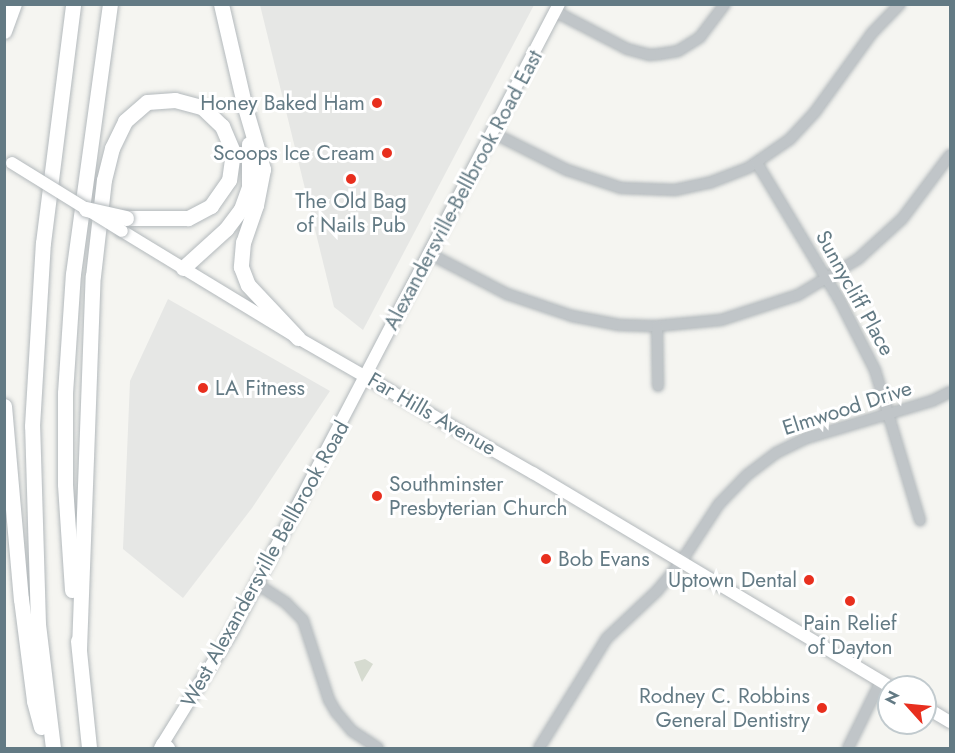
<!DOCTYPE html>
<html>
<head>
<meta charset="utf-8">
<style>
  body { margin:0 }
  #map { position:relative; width:955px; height:753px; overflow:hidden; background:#f5f5f1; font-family:Jost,sans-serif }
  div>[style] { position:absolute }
  .built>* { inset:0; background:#e6e7e5 }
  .green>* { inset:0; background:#d6dbd0 }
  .roads { filter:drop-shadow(0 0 2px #b3b9bc) drop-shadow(0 0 2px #b3b9bc) }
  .minor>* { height:10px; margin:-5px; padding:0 5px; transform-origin:5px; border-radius:5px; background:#c0c5c8 }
  .major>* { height:12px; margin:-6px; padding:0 6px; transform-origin:6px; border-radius:6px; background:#fff }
  .highway>* { height:15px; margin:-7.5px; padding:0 7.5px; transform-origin:7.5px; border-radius:7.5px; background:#fff }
  .bridges { filter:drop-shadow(0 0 2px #b3b9bc) drop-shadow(0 0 2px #b3b9bc) }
  .major-bridge>* { height:12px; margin:-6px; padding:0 6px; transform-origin:6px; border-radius:6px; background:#fff }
  .highway-bridge>* { height:15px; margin:-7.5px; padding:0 7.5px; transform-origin:7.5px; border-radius:7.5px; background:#fff }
  .dots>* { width:16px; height:16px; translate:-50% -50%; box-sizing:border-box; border:3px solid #fff; border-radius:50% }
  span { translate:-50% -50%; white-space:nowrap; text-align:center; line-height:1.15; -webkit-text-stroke:6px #fff; paint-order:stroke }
  .poi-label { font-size:21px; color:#637a84 }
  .right { translate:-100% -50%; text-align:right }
  .left { translate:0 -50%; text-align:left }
  .street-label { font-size:21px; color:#637a84 }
  .frame { position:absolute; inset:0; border:6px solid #637a84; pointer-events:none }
  .north { position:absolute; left:877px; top:675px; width:60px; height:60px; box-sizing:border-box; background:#fff; border:2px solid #c1cace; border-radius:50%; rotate:297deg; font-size:16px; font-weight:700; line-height:24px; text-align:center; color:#637a84 }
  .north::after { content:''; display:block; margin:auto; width:21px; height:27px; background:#e82f1e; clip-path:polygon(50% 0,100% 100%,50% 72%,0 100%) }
</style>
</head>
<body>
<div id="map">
  <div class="built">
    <i style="clip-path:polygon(260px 5px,534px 5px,363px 330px,334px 307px)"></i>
    <i style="clip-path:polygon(168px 299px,330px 391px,252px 508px,183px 598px,123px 549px,130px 381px)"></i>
  </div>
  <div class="green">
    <i style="clip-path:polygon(365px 659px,373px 664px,362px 682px,354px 662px)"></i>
  </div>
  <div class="roads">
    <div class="minor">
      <i style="left:556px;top:12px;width:80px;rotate:27.5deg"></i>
      <i style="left:627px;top:49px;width:23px;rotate:15deg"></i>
      <i style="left:649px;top:55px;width:11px;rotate:-5deg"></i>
      <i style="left:660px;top:54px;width:18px;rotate:-9deg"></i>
      <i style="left:678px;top:51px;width:26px;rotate:-32deg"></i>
      <i style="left:700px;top:37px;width:41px;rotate:-52.9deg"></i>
      <i style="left:493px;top:133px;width:83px;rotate:26.6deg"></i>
      <i style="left:567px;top:170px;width:57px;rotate:18.4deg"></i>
      <i style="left:621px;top:188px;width:54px;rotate:2.1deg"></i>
      <i style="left:675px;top:190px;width:35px;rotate:-12deg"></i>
      <i style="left:709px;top:183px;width:42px;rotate:-21deg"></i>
      <i style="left:748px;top:168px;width:51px;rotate:-34.6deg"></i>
      <i style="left:790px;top:139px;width:37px;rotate:-47deg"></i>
      <i style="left:815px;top:112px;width:97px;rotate:-54.2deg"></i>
      <i style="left:872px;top:33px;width:40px;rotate:-46deg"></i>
      <i style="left:757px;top:163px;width:161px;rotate:59deg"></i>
      <i style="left:840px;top:301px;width:77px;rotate:63.1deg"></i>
      <i style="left:875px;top:370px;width:157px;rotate:73.3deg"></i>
      <i style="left:430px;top:254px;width:87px;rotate:27.5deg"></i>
      <i style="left:507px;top:294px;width:69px;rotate:18.7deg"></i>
      <i style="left:572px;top:316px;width:48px;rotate:10.8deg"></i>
      <i style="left:619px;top:325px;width:38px;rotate:2deg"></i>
      <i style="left:657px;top:326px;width:64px;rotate:-5.4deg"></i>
      <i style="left:721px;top:320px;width:81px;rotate:-18deg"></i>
      <i style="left:798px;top:295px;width:70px;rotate:-31deg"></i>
      <i style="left:858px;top:259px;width:59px;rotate:-42.3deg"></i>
      <i style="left:902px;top:219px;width:80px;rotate:-53.1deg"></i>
      <i style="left:657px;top:326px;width:60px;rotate:89deg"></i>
      <i style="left:257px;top:584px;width:35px;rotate:33deg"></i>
      <i style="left:286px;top:603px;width:24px;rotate:45deg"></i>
      <i style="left:303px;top:620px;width:84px;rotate:72deg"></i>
      <i style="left:329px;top:700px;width:14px;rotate:60deg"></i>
      <i style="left:336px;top:712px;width:25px;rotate:50deg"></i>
      <i style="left:352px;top:731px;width:31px;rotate:33deg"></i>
      <i style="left:539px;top:748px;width:129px;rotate:-58.3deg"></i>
      <i style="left:607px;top:638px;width:69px;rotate:-43.2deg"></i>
      <i style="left:657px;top:591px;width:38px;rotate:-50deg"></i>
      <i style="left:681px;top:562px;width:69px;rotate:-56.8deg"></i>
      <i style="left:719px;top:504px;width:40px;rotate:-46deg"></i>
      <i style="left:747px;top:475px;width:36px;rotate:-37deg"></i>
      <i style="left:776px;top:453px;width:34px;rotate:-26deg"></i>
      <i style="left:807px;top:438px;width:130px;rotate:-16.5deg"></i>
      <i style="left:932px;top:401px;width:20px;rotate:-27deg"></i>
      <i style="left:848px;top:748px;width:75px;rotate:-63.8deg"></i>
    </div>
    <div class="major">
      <i style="left:122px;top:231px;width:206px;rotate:31.3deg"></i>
      <i style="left:298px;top:338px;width:271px;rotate:29.9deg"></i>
      <i style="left:533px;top:473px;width:417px;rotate:30.9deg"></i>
      <i style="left:925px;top:707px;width:29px;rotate:31deg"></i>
      <i style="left:160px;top:748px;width:135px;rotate:-58.3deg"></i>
      <i style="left:231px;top:633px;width:709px;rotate:-62.46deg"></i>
    </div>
    <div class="highway">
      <i style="left:221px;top:4px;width:103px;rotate:77deg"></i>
      <i style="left:244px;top:104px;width:68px;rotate:73.7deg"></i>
      <i style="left:263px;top:169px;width:37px;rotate:101deg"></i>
      <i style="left:256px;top:205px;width:39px;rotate:109deg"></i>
      <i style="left:243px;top:242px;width:25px;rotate:95deg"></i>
      <i style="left:241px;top:267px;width:19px;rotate:69deg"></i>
      <i style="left:248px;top:285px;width:73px;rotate:46.7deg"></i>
      <i style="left:4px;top:31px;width:29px;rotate:-70deg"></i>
      <i style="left:183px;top:268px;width:58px;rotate:-42.2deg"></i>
      <i style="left:226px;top:229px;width:25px;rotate:-53deg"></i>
      <i style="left:241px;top:209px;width:23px;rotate:-70deg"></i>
      <i style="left:249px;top:187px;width:43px;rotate:-90deg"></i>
      <i style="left:4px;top:406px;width:194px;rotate:85deg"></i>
      <i style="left:21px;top:599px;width:103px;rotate:82.7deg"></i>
      <i style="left:34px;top:701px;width:27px;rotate:75deg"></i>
      <i style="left:72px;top:590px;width:106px;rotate:-93.8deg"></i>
      <i style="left:65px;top:484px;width:91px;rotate:-90deg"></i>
      <i style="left:65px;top:393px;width:119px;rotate:-86.2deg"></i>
      <i style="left:73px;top:274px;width:273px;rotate:-82.2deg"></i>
      <i style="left:78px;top:641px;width:108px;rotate:84.1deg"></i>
      <i style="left:79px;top:649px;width:373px;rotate:-87.9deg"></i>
      <i style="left:93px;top:276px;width:97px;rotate:-83.5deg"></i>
      <i style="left:104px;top:180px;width:33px;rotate:-76deg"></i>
      <i style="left:112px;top:148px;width:30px;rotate:-64deg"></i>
      <i style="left:125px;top:121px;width:29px;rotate:-41deg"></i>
      <i style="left:147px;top:102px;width:28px;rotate:-4deg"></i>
      <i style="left:175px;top:100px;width:28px;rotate:15deg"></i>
      <i style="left:202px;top:107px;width:28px;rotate:44deg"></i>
      <i style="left:222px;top:126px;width:28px;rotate:67deg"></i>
      <i style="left:233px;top:152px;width:28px;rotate:98deg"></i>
      <i style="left:229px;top:180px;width:32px;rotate:125deg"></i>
      <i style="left:211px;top:206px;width:26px;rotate:152deg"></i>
      <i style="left:188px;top:218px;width:62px;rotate:180deg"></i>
      <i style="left:163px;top:744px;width:6px;rotate:45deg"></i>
      <i style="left:53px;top:748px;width:125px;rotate:-96.9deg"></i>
      <i style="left:38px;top:624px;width:198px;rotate:-91.7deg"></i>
      <i style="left:32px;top:426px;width:183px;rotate:-86.6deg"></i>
      <i style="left:43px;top:243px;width:241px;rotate:-82.8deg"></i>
    </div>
  </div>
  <div class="bridges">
    <div class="major-bridge">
      <i style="left:12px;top:163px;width:129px;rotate:31.7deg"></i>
    </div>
    <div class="highway-bridge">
      <i style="left:86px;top:209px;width:41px;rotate:12.7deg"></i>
    </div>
  </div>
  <div class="dots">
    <i style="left:377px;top:103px;background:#e82f1e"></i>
    <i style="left:387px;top:153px;background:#e82f1e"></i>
    <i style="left:351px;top:179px;background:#e82f1e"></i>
    <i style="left:203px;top:388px;background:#e82f1e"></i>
    <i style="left:377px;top:496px;background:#e82f1e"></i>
    <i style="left:546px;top:559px;background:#e82f1e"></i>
    <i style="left:809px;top:580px;background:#e82f1e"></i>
    <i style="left:850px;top:601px;background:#e82f1e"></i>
    <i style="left:822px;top:708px;background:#e82f1e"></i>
  </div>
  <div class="poi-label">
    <span class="right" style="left:365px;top:103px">Honey Baked Ham</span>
    <span class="right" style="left:375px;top:153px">Scoops Ice Cream</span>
    <span style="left:351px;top:213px">The Old Bag<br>of Nails Pub</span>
    <span class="left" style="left:215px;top:388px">LA Fitness</span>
    <span class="left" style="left:389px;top:496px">Southminster<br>Presbyterian Church</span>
    <span class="left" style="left:558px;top:559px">Bob Evans</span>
    <span class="right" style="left:797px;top:580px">Uptown Dental</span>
    <span style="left:850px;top:635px">Pain Relief<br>of Dayton</span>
    <span class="right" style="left:810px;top:708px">Rodney C. Robbins<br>General Dentistry</span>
  </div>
  <div class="street-label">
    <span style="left:463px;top:190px;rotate:-62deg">Alexandersville-Bellbrook Road East</span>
    <span style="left:855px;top:293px;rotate:61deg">Sunnycliff Place</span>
    <span style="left:847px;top:408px;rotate:-18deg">Elmwood Drive</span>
    <span style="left:432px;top:414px;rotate:30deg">Far Hills Avenue</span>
    <span style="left:265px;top:564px;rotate:-61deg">West Alexandersville Bellbrook Road</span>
  </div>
  <div class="frame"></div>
  <div class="north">N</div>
</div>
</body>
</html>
